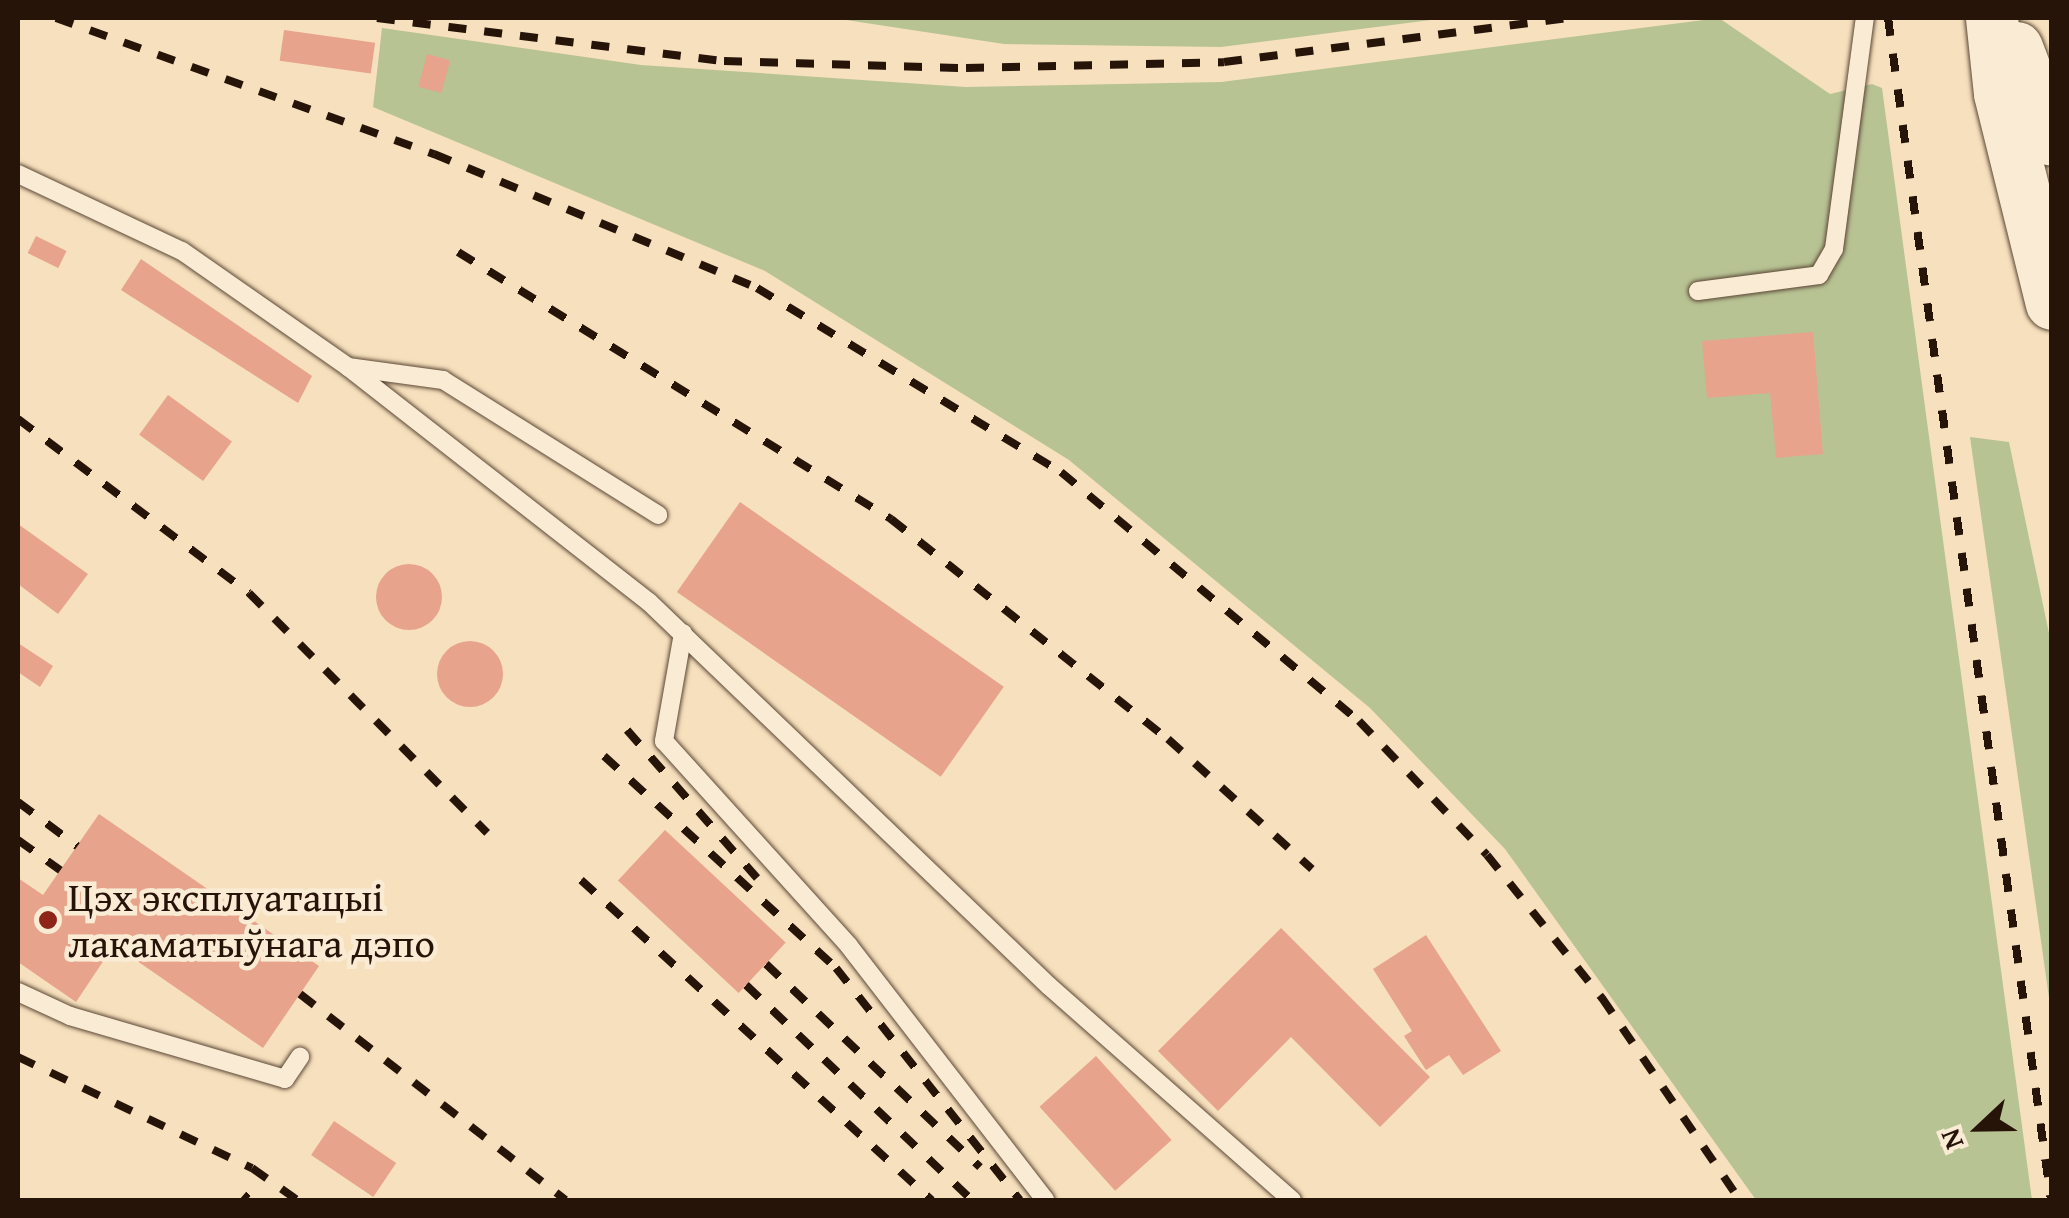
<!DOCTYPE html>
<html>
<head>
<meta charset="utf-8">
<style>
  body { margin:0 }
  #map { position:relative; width:2069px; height:1218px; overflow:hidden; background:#f7e0bd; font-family:"Gentium Book Plus",serif }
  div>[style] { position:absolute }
  .green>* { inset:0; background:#b8c394 }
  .building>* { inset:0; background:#e7a38b; transform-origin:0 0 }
  .round { border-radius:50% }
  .path>* { height:6px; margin-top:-3px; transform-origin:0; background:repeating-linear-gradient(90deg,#271409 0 8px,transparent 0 13px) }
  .roads { filter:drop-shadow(0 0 2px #5b4736) drop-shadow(0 0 2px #5b4736) }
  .lane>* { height:18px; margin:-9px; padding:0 9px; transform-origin:9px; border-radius:9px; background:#faebd4 }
  .secondary>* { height:52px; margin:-26px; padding:0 26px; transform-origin:26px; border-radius:26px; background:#faebd4 }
  .rail>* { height:8px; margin-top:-4px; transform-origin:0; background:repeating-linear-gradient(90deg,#271409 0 18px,transparent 0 36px) }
  .dots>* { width:28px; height:28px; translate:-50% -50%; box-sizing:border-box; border:5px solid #faebd4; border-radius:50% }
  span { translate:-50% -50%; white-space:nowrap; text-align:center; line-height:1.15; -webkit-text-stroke:9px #faebd4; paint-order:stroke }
  .poi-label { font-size:40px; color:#271409 }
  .left { translate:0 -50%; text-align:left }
  .frame { position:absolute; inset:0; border:20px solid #271409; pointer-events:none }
  .north { position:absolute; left:1929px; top:1078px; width:100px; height:100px; -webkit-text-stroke:8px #faebd4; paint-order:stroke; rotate:248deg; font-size:28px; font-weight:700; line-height:40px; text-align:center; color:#271409 }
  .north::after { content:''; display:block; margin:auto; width:35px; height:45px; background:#271409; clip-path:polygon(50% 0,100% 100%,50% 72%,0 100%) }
</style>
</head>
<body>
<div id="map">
  <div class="green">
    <i style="clip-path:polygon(833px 18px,1446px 18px,1221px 47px,1004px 44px)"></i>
    <i style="clip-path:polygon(1719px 18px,1830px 94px,1872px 84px,1882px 88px,2032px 1200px,1756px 1200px,1505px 849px,1370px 708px,1069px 460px,765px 271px,373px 107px,382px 28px,641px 65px,966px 87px,1221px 82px)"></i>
    <i style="clip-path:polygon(1970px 437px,2009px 442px,2051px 643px,2051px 1012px)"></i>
  </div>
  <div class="building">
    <i style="left:284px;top:30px;width:92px;height:31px;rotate:8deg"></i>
    <i style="left:427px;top:54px;width:24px;height:34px;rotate:15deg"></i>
    <i style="left:36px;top:236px;width:34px;height:19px;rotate:26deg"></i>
    <i style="clip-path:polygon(141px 259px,312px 376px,298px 403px,121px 290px)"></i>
    <i style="clip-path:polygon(1813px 332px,1823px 454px,1776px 458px,1770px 393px,1707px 398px,1702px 341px)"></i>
    <i style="left:168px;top:395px;width:79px;height:49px;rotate:36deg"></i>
    <i style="left:740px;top:502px;width:322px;height:110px;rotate:35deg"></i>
    <i style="clip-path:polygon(18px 524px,88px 574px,58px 614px,18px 584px)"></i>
    <i class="round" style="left:376px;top:564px;width:66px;height:66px"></i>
    <i class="round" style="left:437px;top:641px;width:66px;height:66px"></i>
    <i style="clip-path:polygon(18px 643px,53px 666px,40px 687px,18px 672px)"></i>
    <i style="clip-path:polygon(99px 814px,319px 966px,263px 1048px,114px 945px,76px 1002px,18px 962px,18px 878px,43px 895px)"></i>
    <i style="left:665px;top:830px;width:165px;height:69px;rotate:43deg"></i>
    <i style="clip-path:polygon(1281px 928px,1430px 1077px,1380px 1127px,1291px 1037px,1218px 1111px,1158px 1051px)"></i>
    <i style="clip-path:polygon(1426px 935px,1501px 1051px,1463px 1075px,1449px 1055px,1426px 1070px,1404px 1036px,1412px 1031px,1373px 969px)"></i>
    <i style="left:1096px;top:1056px;width:113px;height:76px;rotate:48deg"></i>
    <i style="left:334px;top:1121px;width:75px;height:41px;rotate:34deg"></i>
  </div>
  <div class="path">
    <i style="left:243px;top:1200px;width:9px;rotate:-49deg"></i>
  </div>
  <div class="roads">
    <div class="lane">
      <i style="left:18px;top:174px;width:181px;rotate:25.2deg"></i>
      <i style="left:182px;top:251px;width:203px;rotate:34.9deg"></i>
      <i style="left:348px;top:367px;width:382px;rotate:38deg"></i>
      <i style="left:649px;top:602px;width:554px;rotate:43.83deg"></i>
      <i style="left:1049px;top:986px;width:324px;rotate:41.4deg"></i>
      <i style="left:1698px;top:291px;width:122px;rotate:-7.5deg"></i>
      <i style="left:1819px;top:275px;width:30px;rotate:-60deg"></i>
      <i style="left:1834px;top:249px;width:233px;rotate:-82.4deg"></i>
      <i style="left:348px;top:367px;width:96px;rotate:7.8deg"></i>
      <i style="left:443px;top:380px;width:254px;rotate:32.1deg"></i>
      <i style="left:683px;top:633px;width:110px;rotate:100deg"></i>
      <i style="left:664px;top:741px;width:276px;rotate:47.9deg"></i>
      <i style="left:849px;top:946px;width:321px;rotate:52.3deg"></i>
      <i style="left:18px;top:992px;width:57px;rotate:24.8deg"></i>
      <i style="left:70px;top:1016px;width:224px;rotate:16.3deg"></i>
      <i style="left:285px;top:1079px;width:27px;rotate:-56deg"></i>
    </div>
    <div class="secondary">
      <i style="left:1992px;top:18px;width:76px;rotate:84deg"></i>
      <i style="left:2000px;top:94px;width:216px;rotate:76.1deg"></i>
      <i style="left:2017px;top:48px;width:98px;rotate:69.2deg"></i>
    </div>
  </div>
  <div class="rail">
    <i style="left:56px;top:18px;width:402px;rotate:19.8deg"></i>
    <i style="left:434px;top:154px;width:350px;rotate:22.5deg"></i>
    <i style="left:757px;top:288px;width:355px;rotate:31.2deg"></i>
    <i style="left:1061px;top:472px;width:388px;rotate:39.9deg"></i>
    <i style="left:1359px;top:721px;width:185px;rotate:46.3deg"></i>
    <i style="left:1487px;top:855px;width:184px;rotate:51.2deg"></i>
    <i style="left:1602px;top:998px;width:245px;rotate:55.7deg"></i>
    <i style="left:377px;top:18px;width:350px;rotate:7.1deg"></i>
    <i style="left:724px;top:61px;width:242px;rotate:1.7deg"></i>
    <i style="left:966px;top:68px;width:258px;rotate:-1.3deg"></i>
    <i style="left:1224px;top:62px;width:345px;rotate:-7.3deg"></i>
    <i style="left:1888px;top:18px;width:1193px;rotate:82.15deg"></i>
    <i style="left:458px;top:252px;width:509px;rotate:31.66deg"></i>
    <i style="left:891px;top:519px;width:354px;rotate:38.5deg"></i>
    <i style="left:1168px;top:739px;width:194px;rotate:42.1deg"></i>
    <i style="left:18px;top:419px;width:289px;rotate:37deg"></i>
    <i style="left:249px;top:593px;width:338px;rotate:45.2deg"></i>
    <i style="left:627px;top:730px;width:197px;rotate:48.7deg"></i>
    <i style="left:604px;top:756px;width:314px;rotate:42.4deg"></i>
    <i style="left:836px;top:968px;width:296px;rotate:51.6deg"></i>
    <i style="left:18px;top:802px;width:74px;rotate:36.7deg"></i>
    <i style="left:18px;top:840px;width:52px;rotate:35.5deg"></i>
    <i style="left:581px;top:880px;width:475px;rotate:42.4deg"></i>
    <i style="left:766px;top:964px;width:295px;rotate:43.5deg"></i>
    <i style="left:746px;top:985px;width:312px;rotate:43.6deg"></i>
    <i style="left:300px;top:994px;width:336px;rotate:37.8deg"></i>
    <i style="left:18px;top:1057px;width:259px;rotate:25.4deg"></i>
    <i style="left:252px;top:1168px;width:55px;rotate:35.4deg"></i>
  </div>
  <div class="dots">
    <i style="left:48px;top:920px;background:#8f2418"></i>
  </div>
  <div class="poi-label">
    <span class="left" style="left:68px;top:920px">Цэх эксплуатацыі<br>лакаматыўнага дэпо</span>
  </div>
  <div class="frame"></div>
  <div class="north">N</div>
</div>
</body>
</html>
